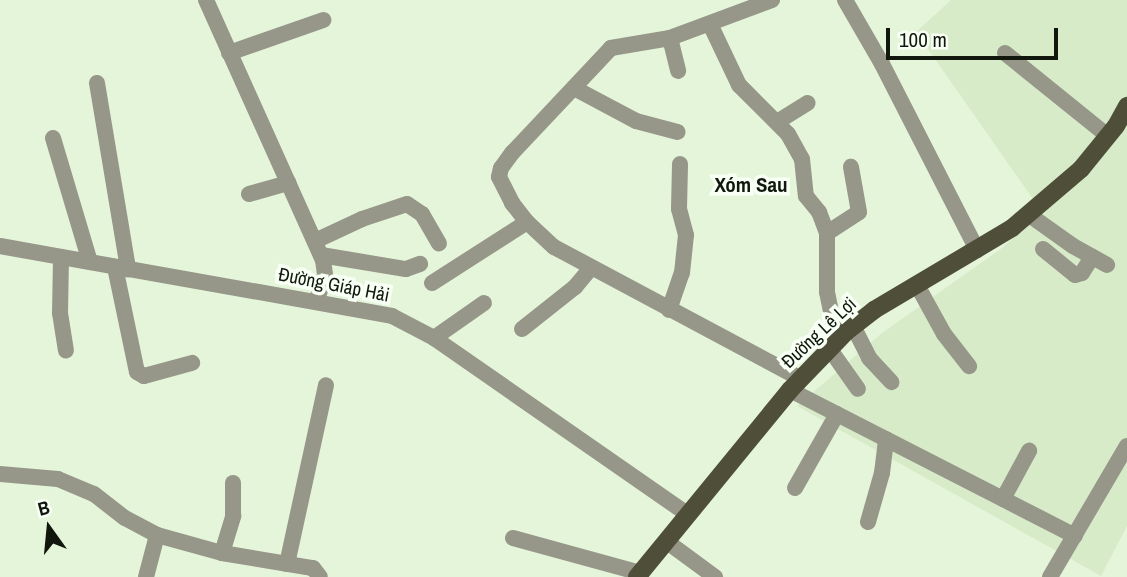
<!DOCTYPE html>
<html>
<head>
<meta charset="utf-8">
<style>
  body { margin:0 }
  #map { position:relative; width:1127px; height:577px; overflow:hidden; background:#e5f5da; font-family:"Archivo Narrow",sans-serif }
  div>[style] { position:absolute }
  .built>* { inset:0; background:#d7ebc9 }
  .minor>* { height:16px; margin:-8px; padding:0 8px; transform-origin:8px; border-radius:8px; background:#969689 }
  .major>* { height:18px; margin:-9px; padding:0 9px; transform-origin:9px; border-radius:9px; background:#4e4e39 }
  span { translate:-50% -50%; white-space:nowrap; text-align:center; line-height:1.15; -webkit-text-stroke:7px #f8fff4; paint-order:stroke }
  .street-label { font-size:19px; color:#12170e }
  .neighbourhood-label { font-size:21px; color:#12170e; font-weight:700 }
  .north { position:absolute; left:14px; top:493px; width:70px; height:70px; -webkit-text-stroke:5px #f8fff4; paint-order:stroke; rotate:345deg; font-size:19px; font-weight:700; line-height:28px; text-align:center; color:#12170e }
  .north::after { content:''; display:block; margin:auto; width:24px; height:32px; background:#12170e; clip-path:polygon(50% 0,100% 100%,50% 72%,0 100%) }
  .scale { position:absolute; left:886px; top:28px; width:172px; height:32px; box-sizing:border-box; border:4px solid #12170e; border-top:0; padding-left:9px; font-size:21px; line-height:24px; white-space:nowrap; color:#12170e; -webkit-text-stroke:5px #f8fff4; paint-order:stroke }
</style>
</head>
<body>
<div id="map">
  <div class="built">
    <i style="clip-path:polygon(951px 0,1127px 0,1127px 526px,1101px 576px,797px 406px,882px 333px,1002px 248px,1042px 212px,916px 32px)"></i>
  </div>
  <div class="minor">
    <i style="left:206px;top:0;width:285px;rotate:65.8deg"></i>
    <i style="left:323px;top:260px;width:15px;rotate:82deg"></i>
    <i style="left:325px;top:275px;width:28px;rotate:108deg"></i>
    <i style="left:772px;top:0;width:109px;rotate:159.6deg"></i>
    <i style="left:670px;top:38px;width:60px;rotate:170.4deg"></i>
    <i style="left:611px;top:48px;width:144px;rotate:133.3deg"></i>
    <i style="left:512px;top:153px;width:19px;rotate:126deg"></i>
    <i style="left:501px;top:168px;width:9px;rotate:103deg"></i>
    <i style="left:499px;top:177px;width:29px;rotate:63deg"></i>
    <i style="left:512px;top:203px;width:24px;rotate:52deg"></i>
    <i style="left:527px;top:222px;width:37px;rotate:43deg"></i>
    <i style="left:554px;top:247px;width:280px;rotate:28.1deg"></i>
    <i style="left:845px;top:0;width:74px;rotate:60deg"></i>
    <i style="left:882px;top:64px;width:209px;rotate:62.9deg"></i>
    <i style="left:710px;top:24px;width:68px;rotate:64.6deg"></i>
    <i style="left:739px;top:85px;width:69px;rotate:45deg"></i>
    <i style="left:788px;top:134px;width:29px;rotate:61deg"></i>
    <i style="left:802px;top:159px;width:37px;rotate:84deg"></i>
    <i style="left:806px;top:196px;width:21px;rotate:51deg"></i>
    <i style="left:819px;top:212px;width:22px;rotate:69deg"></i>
    <i style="left:827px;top:233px;width:59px;rotate:90deg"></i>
    <i style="left:827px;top:292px;width:50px;rotate:78.5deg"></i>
    <i style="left:670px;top:38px;width:34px;rotate:76deg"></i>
    <i style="left:229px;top:53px;width:100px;rotate:-19.3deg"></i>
    <i style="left:1005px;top:53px;width:132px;rotate:38.9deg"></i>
    <i style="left:97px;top:83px;width:189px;rotate:80.5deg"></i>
    <i style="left:574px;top:88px;width:70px;rotate:28deg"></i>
    <i style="left:636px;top:121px;width:43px;rotate:14.7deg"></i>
    <i style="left:777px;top:122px;width:36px;rotate:-32deg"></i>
    <i style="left:53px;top:138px;width:129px;rotate:73.4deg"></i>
    <i style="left:249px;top:194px;width:41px;rotate:-15.8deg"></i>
    <i style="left:1028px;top:214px;width:55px;rotate:35.4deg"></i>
    <i style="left:1073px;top:246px;width:39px;rotate:29deg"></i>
    <i style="left:827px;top:233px;width:38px;rotate:-33deg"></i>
    <i style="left:859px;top:212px;width:46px;rotate:-100.1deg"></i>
    <i style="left:315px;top:241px;width:52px;rotate:-25.1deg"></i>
    <i style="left:362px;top:219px;width:47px;rotate:-18.4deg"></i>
    <i style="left:407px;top:204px;width:18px;rotate:34deg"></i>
    <i style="left:422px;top:214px;width:34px;rotate:60deg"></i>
    <i style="left:0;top:246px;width:398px;rotate:10.1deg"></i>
    <i style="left:392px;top:316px;width:47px;rotate:27.6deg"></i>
    <i style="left:434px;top:338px;width:308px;rotate:34.8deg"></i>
    <i style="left:1043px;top:249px;width:41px;rotate:39.1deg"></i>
    <i style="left:1075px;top:275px;width:7px;rotate:-16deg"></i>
    <i style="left:1082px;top:273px;width:19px;rotate:-58deg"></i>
    <i style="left:321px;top:255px;width:86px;rotate:9.4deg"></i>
    <i style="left:406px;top:269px;width:15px;rotate:-20deg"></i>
    <i style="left:61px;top:257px;width:56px;rotate:91deg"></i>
    <i style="left:60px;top:313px;width:38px;rotate:81deg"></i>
    <i style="left:115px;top:267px;width:107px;rotate:78.2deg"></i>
    <i style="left:137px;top:372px;width:8px;rotate:30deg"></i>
    <i style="left:144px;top:376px;width:50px;rotate:-15.2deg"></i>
    <i style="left:432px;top:283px;width:113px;rotate:-32.7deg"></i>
    <i style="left:917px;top:285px;width:56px;rotate:61.1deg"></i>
    <i style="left:944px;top:334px;width:41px;rotate:52deg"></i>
    <i style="left:669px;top:310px;width:39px;rotate:-71deg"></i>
    <i style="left:682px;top:273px;width:38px;rotate:-84deg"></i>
    <i style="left:686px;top:235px;width:27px;rotate:-105deg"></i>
    <i style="left:679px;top:209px;width:45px;rotate:-88.7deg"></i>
    <i style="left:853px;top:326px;width:36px;rotate:63deg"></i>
    <i style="left:869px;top:358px;width:33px;rotate:47deg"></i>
    <i style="left:522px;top:329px;width:68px;rotate:-38.4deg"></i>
    <i style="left:575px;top:287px;width:23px;rotate:-50deg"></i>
    <i style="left:434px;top:338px;width:61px;rotate:-35deg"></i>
    <i style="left:829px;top:348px;width:50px;rotate:54.7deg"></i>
    <i style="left:790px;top:390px;width:320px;rotate:27.1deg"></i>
    <i style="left:0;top:474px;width:58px;rotate:4.9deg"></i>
    <i style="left:58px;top:479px;width:39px;rotate:23deg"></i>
    <i style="left:94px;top:494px;width:39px;rotate:38deg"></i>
    <i style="left:125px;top:518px;width:36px;rotate:28deg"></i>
    <i style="left:157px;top:535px;width:67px;rotate:15.5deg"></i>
    <i style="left:222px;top:553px;width:92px;rotate:9.4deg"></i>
    <i style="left:313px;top:568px;width:11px;rotate:52deg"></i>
    <i style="left:795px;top:488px;width:85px;rotate:-60.4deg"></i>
    <i style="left:1003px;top:499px;width:55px;rotate:-61.6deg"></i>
    <i style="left:868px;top:522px;width:51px;rotate:-74.1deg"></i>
    <i style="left:882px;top:473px;width:34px;rotate:-83deg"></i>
    <i style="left:513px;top:538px;width:133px;rotate:15.3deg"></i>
    <i style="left:666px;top:541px;width:61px;rotate:36.3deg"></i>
    <i style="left:222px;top:553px;width:39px;rotate:-73deg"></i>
    <i style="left:233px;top:516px;width:33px;rotate:-90deg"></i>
    <i style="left:287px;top:564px;width:183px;rotate:-77.7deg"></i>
    <i style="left:146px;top:577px;width:43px;rotate:-75.3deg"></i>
    <i style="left:1050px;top:577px;width:152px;rotate:-59.6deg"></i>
  </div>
  <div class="major">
    <i style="left:637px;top:577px;width:242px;rotate:-50.7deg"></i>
    <i style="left:790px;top:390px;width:81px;rotate:-46deg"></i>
    <i style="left:846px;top:332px;width:36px;rotate:-38deg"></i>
    <i style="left:874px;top:310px;width:161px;rotate:-30.7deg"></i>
    <i style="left:1012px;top:228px;width:91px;rotate:-40.5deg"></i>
    <i style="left:1081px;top:169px;width:55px;rotate:-50.9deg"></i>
    <i style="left:1116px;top:126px;width:23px;rotate:-61deg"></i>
  </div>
  <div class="street-label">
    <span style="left:334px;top:285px;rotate:11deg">Đường Giáp Hải</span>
    <span style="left:819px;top:333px;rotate:-43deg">Đường Lê Lợi</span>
  </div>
  <div class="neighbourhood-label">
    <span style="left:751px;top:185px">Xóm Sau</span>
  </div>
  <div class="north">B</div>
  <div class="scale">100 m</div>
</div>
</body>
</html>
